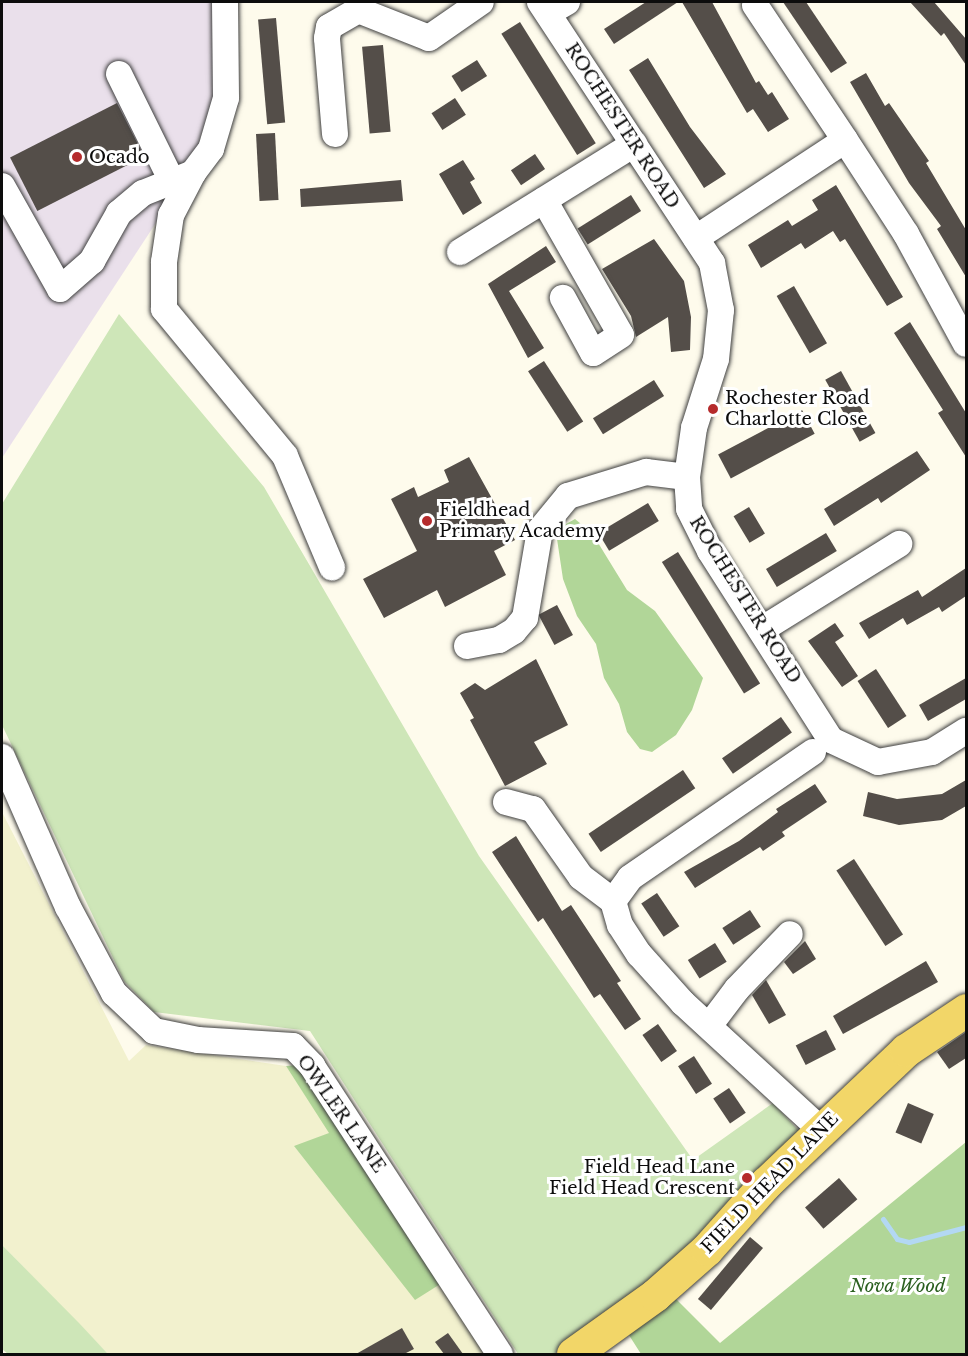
<!DOCTYPE html>
<html>
<head>
<meta charset="utf-8">
<style>
  body { margin:0 }
  #map { position:relative; width:968px; height:1356px; overflow:hidden; background:#fefbec; font-family:"Libre Baskerville",serif }
  div>[style] { position:absolute }
  .industrial>* { inset:0; background:#eae0eb }
  .farmland>* { inset:0; background:#f2f1ce }
  .green>* { inset:0; background:#cee6b8 }
  .forest>* { inset:0; background:#b1d698 }
  .stream>* { height:5px; margin:-2.5px; padding:0 2.5px; transform-origin:2.5px; border-radius:2.5px; background:#b3d8f3 }
  .building>* { inset:0; background:#544e49; transform-origin:0 0 }
  .roads { filter:drop-shadow(0 0 2px #3f3f3f) drop-shadow(0 0 2px #3f3f3f) }
  .minor>* { height:26px; margin:-13px; padding:0 13px; transform-origin:13px; border-radius:13px; background:#fff }
  .major>* { height:33px; margin:-16.5px; padding:0 16.5px; transform-origin:16.5px; border-radius:16.5px; background:#f2d668 }
  .dots>* { width:16px; height:16px; translate:-50% -50%; box-sizing:border-box; border:3px solid #fff; border-radius:50% }
  span { translate:-50% -50%; white-space:nowrap; text-align:center; line-height:1.15; -webkit-text-stroke:6px #fff; paint-order:stroke }
  .street-label { font-size:18px; color:#0c0c0c }
  .poi-label { font-size:18px; color:#0c0c0c }
  .left { translate:0 -50%; text-align:left }
  .right { translate:-100% -50%; text-align:right }
  .park-label { font-size:18px; color:#2b6020; font-style:italic }
  .frame { position:absolute; inset:0; border:3px solid #0c0c0c; pointer-events:none }
</style>
</head>
<body>
<div id="map">
  <div class="industrial">
    <i style="clip-path:polygon(2px 2px,214px 2px,216px 88px,197px 148px,165px 209px,2px 458px)"></i>
  </div>
  <div class="farmland">
    <i style="clip-path:polygon(2px 812px,129px 1061px,146px 1045px,286px 1066px,330px 1133px,295px 1147px,415px 1299px,442px 1283px,488px 1354px,108px 1354px,2px 1245px)"></i>
  </div>
  <div class="green">
    <i style="clip-path:polygon(119px 314px,264px 487px,479px 856px,693px 1160px,773px 1103px,801px 1133px,654px 1286px,554px 1354px,518px 1354px,310px 1031px,154px 1012px,124px 981px,2px 725px,2px 504px)"></i>
    <i style="clip-path:polygon(2px 1245px,79px 1323px,108px 1354px,8px 1354px,2px 1349px)"></i>
  </div>
  <div class="forest">
    <i style="clip-path:polygon(575px 519px,592px 533px,627px 590px,655px 611px,703px 678px,692px 710px,676px 735px,652px 752px,640px 749px,627px 732px,619px 704px,604px 678px,596px 644px,577px 616px,563px 579px,557px 539px,559px 528px)"></i>
    <i style="clip-path:polygon(298px 1065px,442px 1283px,415px 1300px,294px 1146px,329px 1133px,286px 1066px)"></i>
    <i style="clip-path:polygon(966px 1142px,966px 1354px,641px 1354px,627px 1332px,674px 1297px,720px 1343px)"></i>
  </div>
  <div class="stream">
    <i style="left:883px;top:1219px;width:24px;rotate:55deg"></i>
    <i style="left:897px;top:1239px;width:12px;rotate:14deg"></i>
    <i style="left:909px;top:1242px;width:59px;rotate:-14.7deg"></i>
  </div>
  <div class="building">
    <i style="clip-path:polygon(646px 2px,678px 2px,614px 44px,604px 29px)"></i>
    <i style="clip-path:polygon(682px 2px,712px 2px,756px 83px,759px 81px,768px 95px,772px 92px,789px 119px,768px 132px,753px 109px,747px 113px)"></i>
    <i style="clip-path:polygon(783px 2px,806px 2px,847px 63px,831px 73px)"></i>
    <i style="clip-path:polygon(910px 2px,934px 2px,966px 39px,966px 65px,944px 33px,941px 36px)"></i>
    <i style="left:276px;top:18px;width:105px;height:18px;rotate:85deg"></i>
    <i style="left:520px;top:22px;width:143px;height:22px;rotate:58deg"></i>
    <i style="left:383px;top:45px;width:87px;height:21px;rotate:85deg"></i>
    <i style="clip-path:polygon(648px 58px,690px 127px,726px 174px,704px 188px,629px 70px)"></i>
    <i style="left:477px;top:60px;width:19px;height:30px;rotate:58deg"></i>
    <i style="clip-path:polygon(866px 73px,885px 106px,889px 103px,929px 161px,926px 163px,966px 230px,966px 277px,937px 229px,941px 226px,909px 183px,850px 82px)"></i>
    <i style="left:455px;top:98px;width:20px;height:28px;rotate:57deg"></i>
    <i style="left:117px;top:103px;width:60px;height:120px;rotate:63deg"></i>
    <i style="left:275px;top:133px;width:67px;height:19px;rotate:87deg"></i>
    <i style="left:535px;top:154px;width:18px;height:29px;rotate:56deg"></i>
    <i style="clip-path:polygon(463px 160px,475px 179px,470px 182px,482px 203px,463px 215px,439px 174px)"></i>
    <i style="clip-path:polygon(401px 180px,403px 201px,301px 207px,300px 189px)"></i>
    <i style="clip-path:polygon(836px 185px,903px 297px,887px 306px,845px 239px,840px 242px,833px 231px,805px 249px,801px 243px,761px 268px,748px 245px,788px 220px,792px 226px,818px 210px,812px 200px)"></i>
    <i style="left:631px;top:195px;width:19px;height:63px;rotate:58deg"></i>
    <i style="clip-path:polygon(654px 239px,684px 281px,691px 317px,690px 350px,671px 352px,668px 317px,636px 337px,631px 316px,602px 269px)"></i>
    <i style="clip-path:polygon(546px 246px,556px 262px,509px 291px,544px 348px,528px 358px,488px 284px)"></i>
    <i style="left:794px;top:286px;width:66px;height:20px;rotate:60deg"></i>
    <i style="clip-path:polygon(910px 322px,966px 413px,966px 457px,938px 413px,943px 410px,894px 333px)"></i>
    <i style="left:544px;top:361px;width:72px;height:19px;rotate:57deg"></i>
    <i style="left:841px;top:371px;width:71px;height:18px;rotate:61deg"></i>
    <i style="left:654px;top:380px;width:19px;height:72px;rotate:58deg"></i>
    <i style="left:802px;top:410px;width:27px;height:95px;rotate:62deg"></i>
    <i style="clip-path:polygon(917px 451px,930px 470px,881px 503px,878px 498px,834px 526px,824px 509px)"></i>
    <i style="clip-path:polygon(469px 457px,515px 540px,494px 551px,506px 575px,445px 607px,437px 590px,384px 618px,363px 579px,417px 551px,391px 499px,414px 487px,418px 497px,449px 482px,444px 470px)"></i>
    <i style="left:648px;top:503px;width:21px;height:58px;rotate:59deg"></i>
    <i style="left:749px;top:507px;width:31px;height:18px;rotate:59deg"></i>
    <i style="left:826px;top:533px;width:21px;height:70px;rotate:59deg"></i>
    <i style="left:678px;top:552px;width:155px;height:19px;rotate:58deg"></i>
    <i style="clip-path:polygon(966px 568px,966px 596px,942px 612px,939px 607px,907px 625px,903px 618px,869px 639px,859px 623px,918px 590px,922px 597px)"></i>
    <i style="left:557px;top:605px;width:34px;height:21px;rotate:62deg"></i>
    <i style="clip-path:polygon(835px 623px,844px 636px,835px 642px,858px 676px,842px 687px,808px 641px)"></i>
    <i style="clip-path:polygon(536px 659px,568px 725px,534px 742px,547px 764px,505px 786px,470px 720px,474px 718px,460px 693px,475px 683px,485px 690px)"></i>
    <i style="left:876px;top:669px;width:56px;height:22px;rotate:57deg"></i>
    <i style="clip-path:polygon(966px 678px,966px 699px,928px 721px,919px 705px)"></i>
    <i style="left:781px;top:717px;width:19px;height:72px;rotate:55deg"></i>
    <i style="left:683px;top:770px;width:22px;height:114px;rotate:56deg"></i>
    <i style="clip-path:polygon(966px 780px,966px 806px,942px 820px,899px 825px,863px 816px,868px 792px,897px 799px,942px 794px)"></i>
    <i style="clip-path:polygon(815px 784px,827px 802px,782px 832px,785px 836px,763px 851px,760px 847px,695px 888px,684px 872px,739px 841px,778px 812px,776px 809px)"></i>
    <i style="clip-path:polygon(516px 836px,562px 911px,571px 905px,621px 981px,617px 983px,641px 1019px,625px 1030px,600px 994px,594px 998px,543px 918px,538px 922px,492px 852px)"></i>
    <i style="left:854px;top:859px;width:90px;height:21px;rotate:57deg"></i>
    <i style="left:657px;top:893px;width:40px;height:19px;rotate:56deg"></i>
    <i style="left:750px;top:910px;width:20px;height:33px;rotate:57deg"></i>
    <i style="clip-path:polygon(805px 941px,816px 959px,793px 974px,784px 962px)"></i>
    <i style="left:715px;top:943px;width:22px;height:32px;rotate:58deg"></i>
    <i style="clip-path:polygon(926px 961px,938px 982px,843px 1034px,833px 1016px)"></i>
    <i style="clip-path:polygon(766px 980px,786px 1015px,769px 1024px,752px 995px)"></i>
    <i style="left:658px;top:1024px;width:33px;height:19px;rotate:55deg"></i>
    <i style="left:826px;top:1030px;width:22px;height:34px;rotate:63deg"></i>
    <i style="clip-path:polygon(966px 1032px,966px 1058px,949px 1069px,937px 1052px)"></i>
    <i style="left:694px;top:1056px;width:33px;height:19px;rotate:57deg"></i>
    <i style="left:729px;top:1088px;width:30px;height:19px;rotate:56deg"></i>
    <i style="left:908px;top:1103px;width:28px;height:32px;rotate:23deg"></i>
    <i style="left:839px;top:1178px;width:28px;height:45px;rotate:49deg"></i>
    <i style="left:750px;top:1237px;width:17px;height:81px;rotate:40deg"></i>
    <i style="clip-path:polygon(402px 1328px,414px 1349px,404px 1354px,356px 1354px)"></i>
    <i style="clip-path:polygon(448px 1333px,463px 1354px,444px 1354px,435px 1342px)"></i>
  </div>
  <div class="roads">
    <div class="minor">
      <i style="left:225px;top:2px;width:96px;rotate:89.4deg"></i>
      <i style="left:226px;top:98px;width:53px;rotate:106.4deg"></i>
      <i style="left:211px;top:149px;width:30px;rotate:127deg"></i>
      <i style="left:193px;top:173px;width:47px;rotate:117.6deg"></i>
      <i style="left:171px;top:215px;width:48px;rotate:98.5deg"></i>
      <i style="left:164px;top:262px;width:47px;rotate:90deg"></i>
      <i style="left:164px;top:309px;width:190px;rotate:50.5deg"></i>
      <i style="left:285px;top:456px;width:121px;rotate:67.1deg"></i>
      <i style="left:540px;top:2px;width:313px;rotate:56.6deg"></i>
      <i style="left:712px;top:263px;width:48px;rotate:79.2deg"></i>
      <i style="left:721px;top:310px;width:49px;rotate:95.8deg"></i>
      <i style="left:716px;top:359px;width:72px;rotate:107.7deg"></i>
      <i style="left:694px;top:428px;width:49px;rotate:98.1deg"></i>
      <i style="left:687px;top:477px;width:32px;rotate:86deg"></i>
      <i style="left:689px;top:509px;width:47px;rotate:63.4deg"></i>
      <i style="left:710px;top:551px;width:224px;rotate:57.4deg"></i>
      <i style="left:831px;top:740px;width:52px;rotate:25.1deg"></i>
      <i style="left:878px;top:762px;width:55px;rotate:-10.5deg"></i>
      <i style="left:932px;top:752px;width:40px;rotate:-32deg"></i>
      <i style="left:755px;top:5px;width:162px;rotate:56.3deg"></i>
      <i style="left:548px;top:13px;width:22px;rotate:-30deg"></i>
      <i style="left:119px;top:74px;width:117px;rotate:63.7deg"></i>
      <i style="left:335px;top:134px;width:96px;rotate:-94.8deg"></i>
      <i style="left:327px;top:38px;width:11px;rotate:-80deg"></i>
      <i style="left:329px;top:27px;width:34px;rotate:-30deg"></i>
      <i style="left:358px;top:10px;width:76px;rotate:21.5deg"></i>
      <i style="left:429px;top:38px;width:63px;rotate:-34.7deg"></i>
      <i style="left:2px;top:186px;width:118px;rotate:60.6deg"></i>
      <i style="left:60px;top:289px;width:43px;rotate:-41.2deg"></i>
      <i style="left:92px;top:261px;width:55px;rotate:-60.6deg"></i>
      <i style="left:119px;top:213px;width:31px;rotate:-40deg"></i>
      <i style="left:143px;top:193px;width:54px;rotate:-21.8deg"></i>
      <i style="left:544px;top:200px;width:155px;rotate:60.3deg"></i>
      <i style="left:621px;top:335px;width:33px;rotate:147deg"></i>
      <i style="left:593px;top:353px;width:63px;rotate:-118.6deg"></i>
      <i style="left:696px;top:238px;width:178px;rotate:-33.3deg"></i>
      <i style="left:845px;top:140px;width:112px;rotate:57deg"></i>
      <i style="left:906px;top:234px;width:125px;rotate:61.4deg"></i>
      <i style="left:460px;top:252px;width:205px;rotate:-31.8deg"></i>
      <i style="left:761px;top:630px;width:163px;rotate:-31.9deg"></i>
      <i style="left:467px;top:646px;width:33px;rotate:-11deg"></i>
      <i style="left:499px;top:640px;width:17px;rotate:-31deg"></i>
      <i style="left:514px;top:631px;width:17px;rotate:-50deg"></i>
      <i style="left:525px;top:618px;width:89px;rotate:-80.3deg"></i>
      <i style="left:540px;top:530px;width:44px;rotate:-50.5deg"></i>
      <i style="left:568px;top:496px;width:82px;rotate:-17.1deg"></i>
      <i style="left:646px;top:472px;width:41px;rotate:7deg"></i>
      <i style="left:813px;top:752px;width:222px;rotate:145.5deg"></i>
      <i style="left:630px;top:878px;width:29px;rotate:126deg"></i>
      <i style="left:613px;top:901px;width:25px;rotate:74deg"></i>
      <i style="left:620px;top:925px;width:35px;rotate:57deg"></i>
      <i style="left:639px;top:954px;width:66px;rotate:48.1deg"></i>
      <i style="left:683px;top:1003px;width:186px;rotate:42.6deg"></i>
      <i style="left:2px;top:757px;width:164px;rotate:66.3deg"></i>
      <i style="left:68px;top:907px;width:98px;rotate:61.9deg"></i>
      <i style="left:114px;top:993px;width:55px;rotate:43.5deg"></i>
      <i style="left:154px;top:1031px;width:45px;rotate:11.6deg"></i>
      <i style="left:198px;top:1040px;width:95px;rotate:3.6deg"></i>
      <i style="left:293px;top:1046px;width:28px;rotate:46deg"></i>
      <i style="left:312px;top:1066px;width:344px;rotate:56.9deg"></i>
      <i style="left:506px;top:802px;width:28px;rotate:15deg"></i>
      <i style="left:533px;top:809px;width:83px;rotate:54.8deg"></i>
      <i style="left:581px;top:877px;width:40px;rotate:37deg"></i>
      <i style="left:709px;top:1026px;width:46px;rotate:-52.9deg"></i>
      <i style="left:737px;top:989px;width:76px;rotate:-46.1deg"></i>
    </div>
    <div class="major">
      <i style="left:573px;top:1354px;width:101px;rotate:-35.7deg"></i>
      <i style="left:655px;top:1295px;width:69px;rotate:-41.5deg"></i>
      <i style="left:707px;top:1249px;width:89px;rotate:-48.2deg"></i>
      <i style="left:766px;top:1183px;width:193px;rotate:-43.5deg"></i>
      <i style="left:906px;top:1050px;width:72px;rotate:-33.7deg"></i>
    </div>
  </div>
  <div class="dots">
    <i style="left:77px;top:157px;background:#b52b2c"></i>
    <i style="left:713px;top:409px;background:#b52b2c"></i>
    <i style="left:427px;top:521px;background:#b52b2c"></i>
    <i style="left:747px;top:1178px;background:#b52b2c"></i>
  </div>
  <div class="street-label">
    <span style="left:622px;top:126px;rotate:57deg">ROCHESTER ROAD</span>
    <span style="left:745px;top:600px;rotate:58deg">ROCHESTER ROAD</span>
    <span style="left:341px;top:1114px;rotate:55deg">OWLER LANE</span>
    <span style="left:770px;top:1183px;rotate:-46deg">FIELD HEAD LANE</span>
  </div>
  <div class="poi-label">
    <span class="left" style="left:89px;top:157px">Ocado</span>
    <span class="left" style="left:725px;top:409px">Rochester Road<br>Charlotte Close</span>
    <span class="left" style="left:439px;top:521px">Fieldhead<br>Primary Academy</span>
    <span class="right" style="left:735px;top:1178px">Field Head Lane<br>Field Head Crescent</span>
  </div>
  <div class="park-label">
    <span style="left:898px;top:1286px">Nova Wood</span>
  </div>
  <div class="frame"></div>
</div>
</body>
</html>
